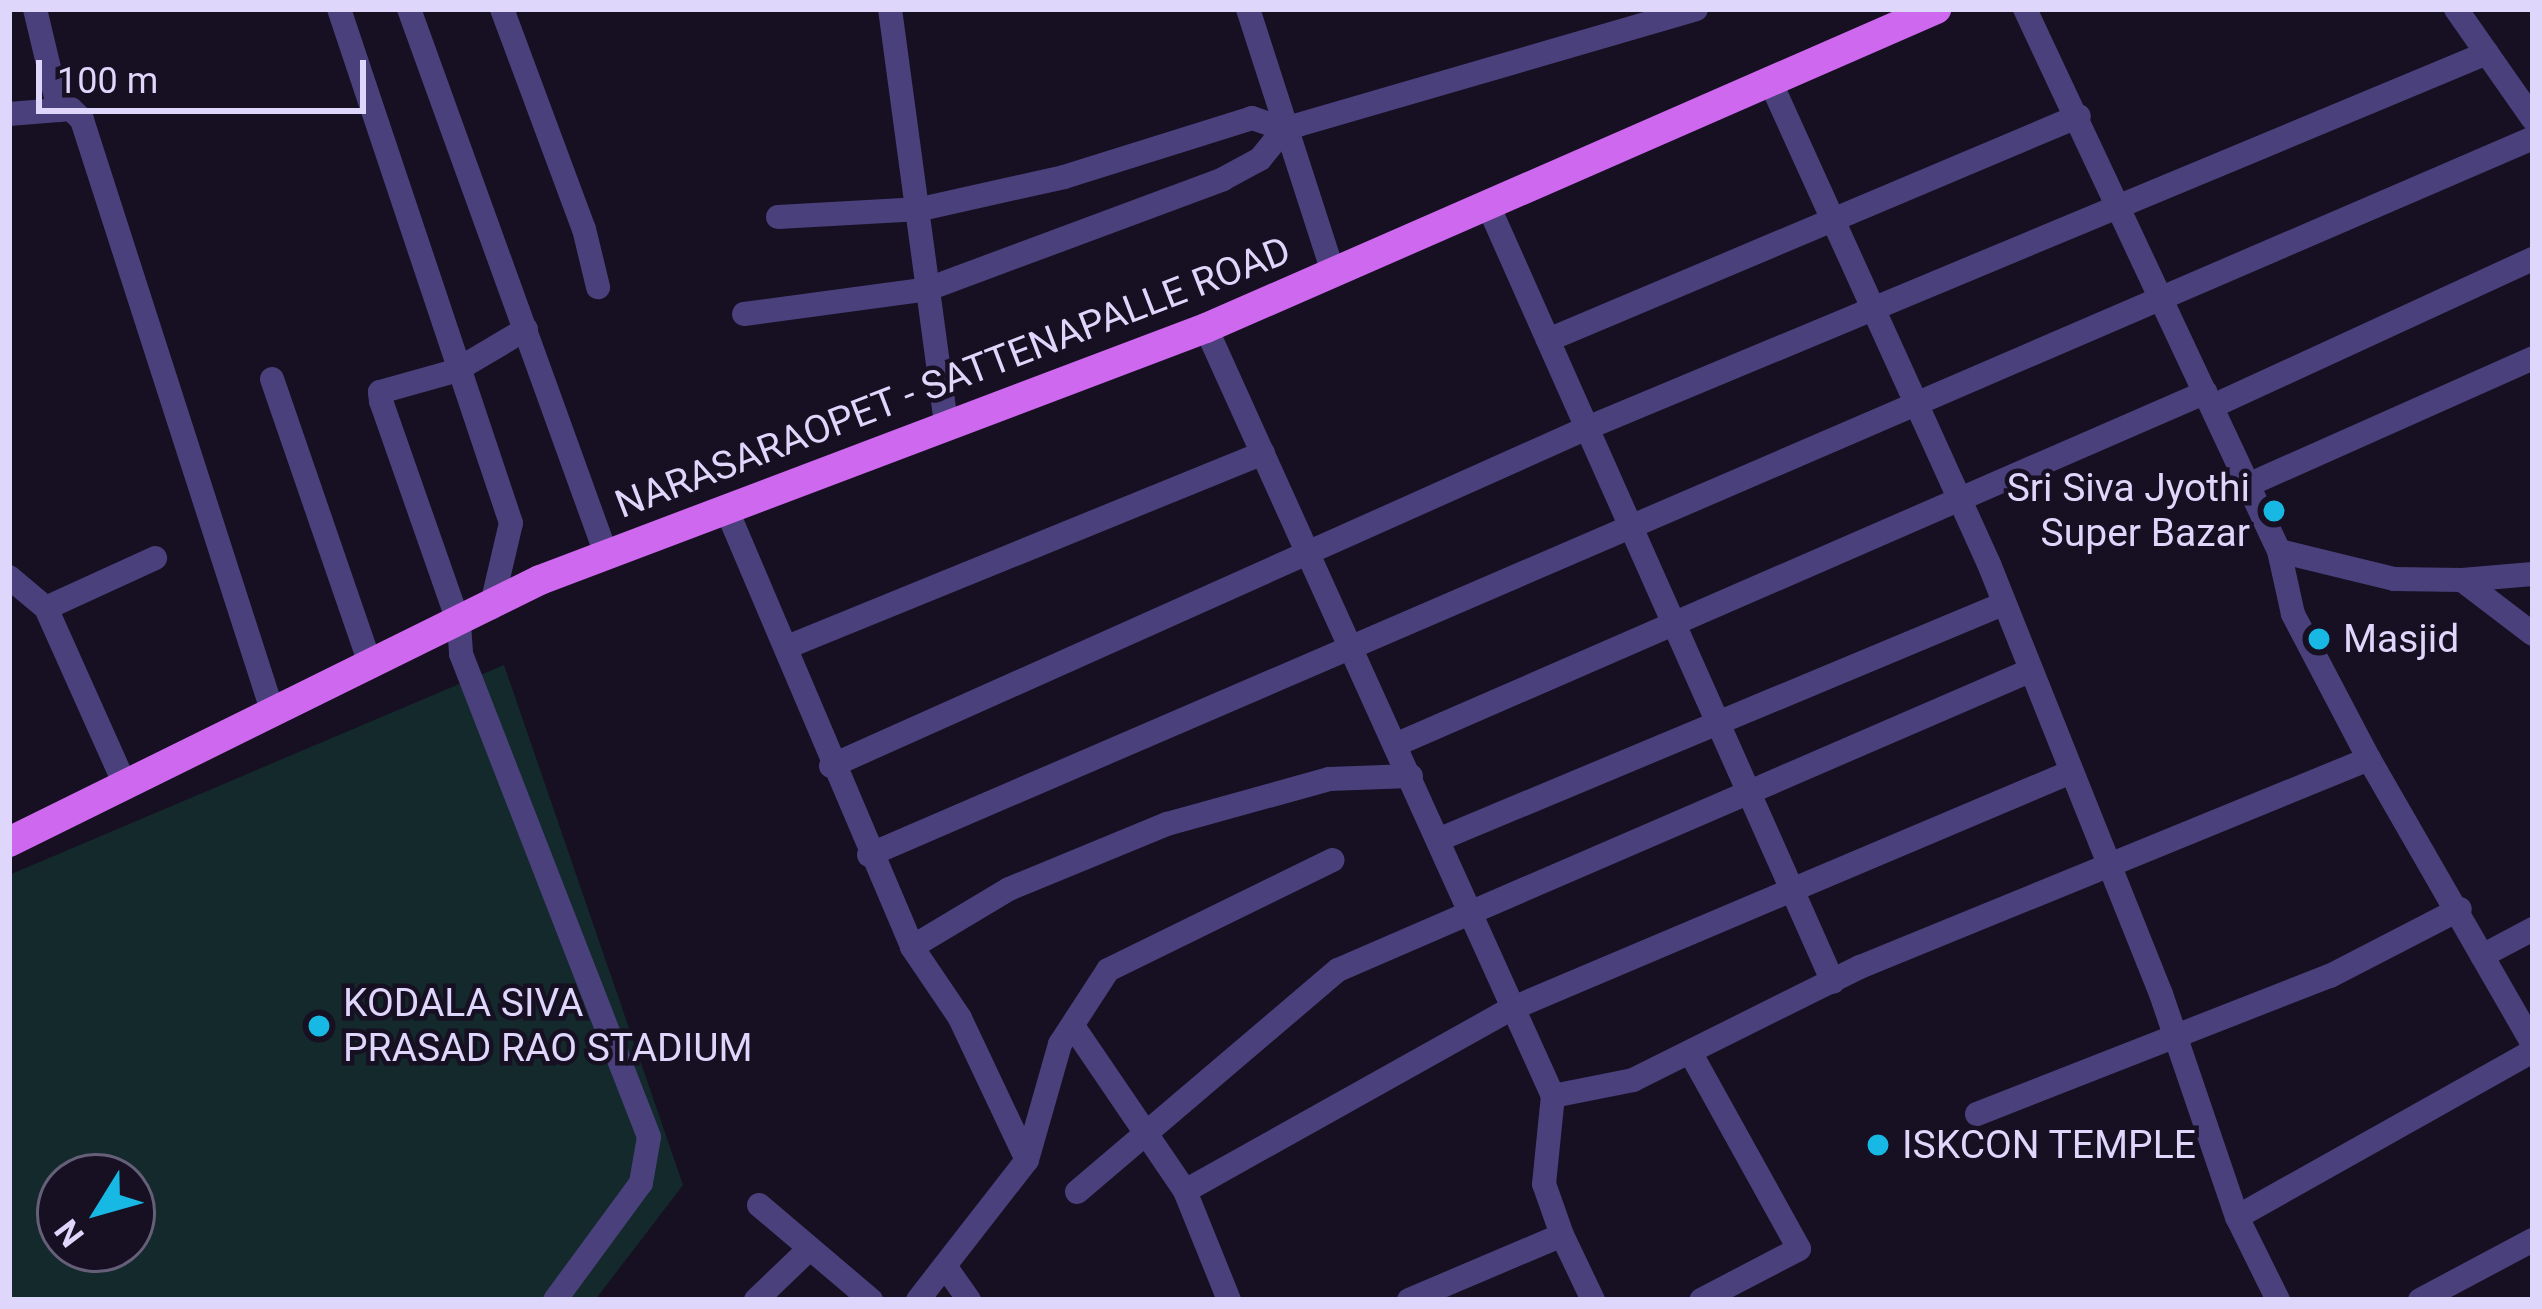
<!DOCTYPE html>
<html>
<head>
<meta charset="utf-8">
<style>
  body { margin:0 }
  #map { position:relative; width:2542px; height:1309px; overflow:hidden; background:#161022; font-family:Roboto,sans-serif }
  div>[style] { position:absolute }
  .green>* { inset:0; background:#14292b }
  .minor>* { height:24px; margin:-12px; padding:0 12px; transform-origin:12px; border-radius:12px; background:#4a407c }
  .major>* { height:30px; margin:-15px; padding:0 15px; transform-origin:15px; border-radius:15px; background:#cd68ef }
  .dots>* { width:33px; height:33px; translate:-50% -50%; box-sizing:border-box; border:6px solid #161022; border-radius:50% }
  span { translate:-50% -50%; white-space:nowrap; text-align:center; line-height:1.15; -webkit-text-stroke:9px #161022; paint-order:stroke }
  .street-label { font-size:39px; color:#ded6fb }
  .poi-label { font-size:39px; color:#ded6fb }
  .right { translate:-100% -50%; text-align:right }
  .left { translate:0 -50%; text-align:left }
  .frame { position:absolute; inset:0; border:12px solid #ded6fb; pointer-events:none }
  .north { position:absolute; left:36px; top:1153px; width:120px; height:120px; box-sizing:border-box; background:#161022; border:3px solid #665f79; border-radius:50%; rotate:233deg; font-size:33px; font-weight:700; line-height:48px; text-align:center; color:#ded6fb }
  .north::after { content:''; display:block; margin:auto; width:42px; height:54px; background:#18b8e4; clip-path:polygon(50% 0,100% 100%,50% 72%,0 100%) }
  .scale { position:absolute; left:36px; top:60px; width:330px; height:54px; box-sizing:border-box; border:6px solid #ded6fb; border-top:0; padding-left:15px; font-size:36px; line-height:42px; white-space:nowrap; color:#ded6fb; -webkit-text-stroke:9px #161022; paint-order:stroke }
</style>
</head>
<body>
<div id="map">
  <div class="green">
    <i style="clip-path:polygon(evenodd,504px 665px,683px 1185px,595px 1300px,9px 1300px,9px 875px,504px 665px,60px 1177px,132px 1177px,132px 1249px,60px 1249px,60px 1177px)"></i>
  </div>
  <div class="minor">
    <i style="left:35px;top:9px;width:104px;rotate:76.6deg"></i>
    <i style="left:339px;top:9px;width:542px;rotate:71.5deg"></i>
    <i style="left:511px;top:523px;width:87px;rotate:103.2deg"></i>
    <i style="left:409px;top:9px;width:580px;rotate:70.13deg"></i>
    <i style="left:502px;top:9px;width:235px;rotate:69.6deg"></i>
    <i style="left:584px;top:229px;width:60px;rotate:76.4deg"></i>
    <i style="left:890px;top:9px;width:420px;rotate:82.3deg"></i>
    <i style="left:1248px;top:9px;width:276px;rotate:72.1deg"></i>
    <i style="left:2025px;top:9px;width:599px;rotate:64.89deg"></i>
    <i style="left:2279px;top:551px;width:118px;rotate:13.7deg"></i>
    <i style="left:2394px;top:579px;width:68px;rotate:0.8deg"></i>
    <i style="left:2462px;top:580px;width:89px;rotate:37.3deg"></i>
    <i style="left:2456px;top:9px;width:134px;rotate:55deg"></i>
    <i style="left:1770px;top:81px;width:530px;rotate:65.61deg"></i>
    <i style="left:1989px;top:564px;width:463px;rotate:68.2deg"></i>
    <i style="left:2161px;top:994px;width:236px;rotate:71.2deg"></i>
    <i style="left:2237px;top:1217px;width:93px;rotate:63.7deg"></i>
    <i style="left:9px;top:114px;width:62px;rotate:-4.6deg"></i>
    <i style="left:71px;top:109px;width:16px;rotate:45deg"></i>
    <i style="left:82px;top:120px;width:623px;rotate:72.15deg"></i>
    <i style="left:1488px;top:205px;width:850px;rotate:66.06deg"></i>
    <i style="left:778px;top:217px;width:143px;rotate:-3.2deg"></i>
    <i style="left:921px;top:209px;width:147px;rotate:-12.6deg"></i>
    <i style="left:1064px;top:177px;width:197px;rotate:-17.4deg"></i>
    <i style="left:1252px;top:118px;width:34px;rotate:19deg"></i>
    <i style="left:744px;top:314px;width:186px;rotate:-7.7deg"></i>
    <i style="left:928px;top:289px;width:315px;rotate:-20.4deg"></i>
    <i style="left:1223px;top:179px;width:42px;rotate:-28.4deg"></i>
    <i style="left:1260px;top:159px;width:38px;rotate:-51deg"></i>
    <i style="left:1284px;top:129px;width:429px;rotate:-16.2deg"></i>
    <i style="left:1206px;top:328px;width:843px;rotate:65.69deg"></i>
    <i style="left:526px;top:329px;width:82px;rotate:149.4deg"></i>
    <i style="left:455px;top:371px;width:78px;rotate:164.4deg"></i>
    <i style="left:380px;top:392px;width:9px;rotate:84deg"></i>
    <i style="left:381px;top:401px;width:236px;rotate:70.7deg"></i>
    <i style="left:459px;top:624px;width:30px;rotate:86deg"></i>
    <i style="left:461px;top:654px;width:518px;rotate:68.73deg"></i>
    <i style="left:649px;top:1137px;width:47px;rotate:99.9deg"></i>
    <i style="left:641px;top:1183px;width:145px;rotate:126.3deg"></i>
    <i style="left:1548px;top:340px;width:576px;rotate:-22.87deg"></i>
    <i style="left:272px;top:379px;width:304px;rotate:71deg"></i>
    <i style="left:2213px;top:406px;width:352px;rotate:-24.7deg"></i>
    <i style="left:2248px;top:485px;width:312px;rotate:-24deg"></i>
    <i style="left:726px;top:508px;width:477px;rotate:67deg"></i>
    <i style="left:9px;top:577px;width:48px;rotate:40deg"></i>
    <i style="left:46px;top:608px;width:194px;rotate:65.9deg"></i>
    <i style="left:2462px;top:580px;width:71px;rotate:-4.8deg"></i>
    <i style="left:46px;top:608px;width:120px;rotate:-24.6deg"></i>
    <i style="left:787px;top:647px;width:514px;rotate:-22.17deg"></i>
    <i style="left:1395px;top:745px;width:884px;rotate:-23.52deg"></i>
    <i style="left:2369px;top:759px;width:329px;rotate:60.1deg"></i>
    <i style="left:831px;top:766px;width:828px;rotate:-24.09deg"></i>
    <i style="left:1587px;top:428px;width:975px;rotate:-22.62deg"></i>
    <i style="left:1440px;top:839px;width:610px;rotate:-22.66deg"></i>
    <i style="left:869px;top:855px;width:1812px;rotate:-23.31deg"></i>
    <i style="left:2482px;top:956px;width:58px;rotate:-27.9deg"></i>
    <i style="left:1075px;top:1029px;width:196px;rotate:55.8deg"></i>
    <i style="left:1185px;top:1191px;width:118px;rotate:68deg"></i>
    <i style="left:1690px;top:1052px;width:225px;rotate:61deg"></i>
    <i style="left:1799px;top:1249px;width:110px;rotate:152.5deg"></i>
    <i style="left:1977px;top:1114px;width:379px;rotate:-21.4deg"></i>
    <i style="left:2330px;top:976px;width:146px;rotate:-27.3deg"></i>
    <i style="left:1027px;top:1160px;width:121px;rotate:-74.1deg"></i>
    <i style="left:1060px;top:1044px;width:88px;rotate:-57deg"></i>
    <i style="left:1108px;top:970px;width:250px;rotate:-26.1deg"></i>
    <i style="left:1185px;top:1191px;width:376px;rotate:-29.2deg"></i>
    <i style="left:1513px;top:1008px;width:606px;rotate:-22.93deg"></i>
    <i style="left:1077px;top:1192px;width:343px;rotate:-40.4deg"></i>
    <i style="left:1338px;top:970px;width:751px;rotate:-23.39deg"></i>
    <i style="left:759px;top:1205px;width:147px;rotate:40.3deg"></i>
    <i style="left:2237px;top:1217px;width:339px;rotate:-29.3deg"></i>
    <i style="left:1562px;top:1235px;width:72px;rotate:64.5deg"></i>
    <i style="left:945px;top:1266px;width:42px;rotate:54.8deg"></i>
    <i style="left:756px;top:1300px;width:69px;rotate:-43.8deg"></i>
    <i style="left:918px;top:1300px;width:177px;rotate:-52.1deg"></i>
    <i style="left:1027px;top:1160px;width:157px;rotate:-115.3deg"></i>
    <i style="left:960px;top:1018px;width:86px;rotate:-124.1deg"></i>
    <i style="left:912px;top:947px;width:113px;rotate:-30.9deg"></i>
    <i style="left:1009px;top:889px;width:171px;rotate:-22.4deg"></i>
    <i style="left:1167px;top:824px;width:168px;rotate:-15.5deg"></i>
    <i style="left:1329px;top:779px;width:82px;rotate:-2.1deg"></i>
    <i style="left:1409px;top:1300px;width:166px;rotate:-23deg"></i>
    <i style="left:1562px;top:1235px;width:54px;rotate:-109.4deg"></i>
    <i style="left:1544px;top:1184px;width:88px;rotate:-84.2deg"></i>
    <i style="left:1553px;top:1096px;width:82px;rotate:-11.3deg"></i>
    <i style="left:1633px;top:1080px;width:254px;rotate:-26.5deg"></i>
    <i style="left:1860px;top:967px;width:550px;rotate:-22.23deg"></i>
    <i style="left:2369px;top:759px;width:164px;rotate:-117.7deg"></i>
    <i style="left:2293px;top:614px;width:65px;rotate:-102.5deg"></i>
    <i style="left:2420px;top:1300px;width:128px;rotate:-28deg"></i>
  </div>
  <div class="major">
    <i style="left:9px;top:842px;width:592px;rotate:-26.26deg"></i>
    <i style="left:540px;top:580px;width:712px;rotate:-20.73deg"></i>
    <i style="left:1206px;top:328px;width:797px;rotate:-23.6deg"></i>
  </div>
  <div class="dots">
    <i style="left:2274px;top:511px;background:#18b8e4"></i>
    <i style="left:2319px;top:639px;background:#18b8e4"></i>
    <i style="left:319px;top:1026px;background:#18b8e4"></i>
    <i style="left:1878px;top:1145px;background:#18b8e4"></i>
  </div>
  <div class="street-label">
    <span style="left:953px;top:378px;rotate:-21deg">NARASARAOPET - SATTENAPALLE ROAD</span>
  </div>
  <div class="poi-label">
    <span class="right" style="left:2250px;top:511px">Sri Siva Jyothi<br>Super Bazar</span>
    <span class="left" style="left:2343px;top:639px">Masjid</span>
    <span class="left" style="left:343px;top:1026px">KODALA SIVA<br>PRASAD RAO STADIUM</span>
    <span class="left" style="left:1902px;top:1145px">ISKCON TEMPLE</span>
  </div>
  <div class="frame"></div>
  <div class="north">N</div>
  <div class="scale">100 m</div>
</div>
</body>
</html>
